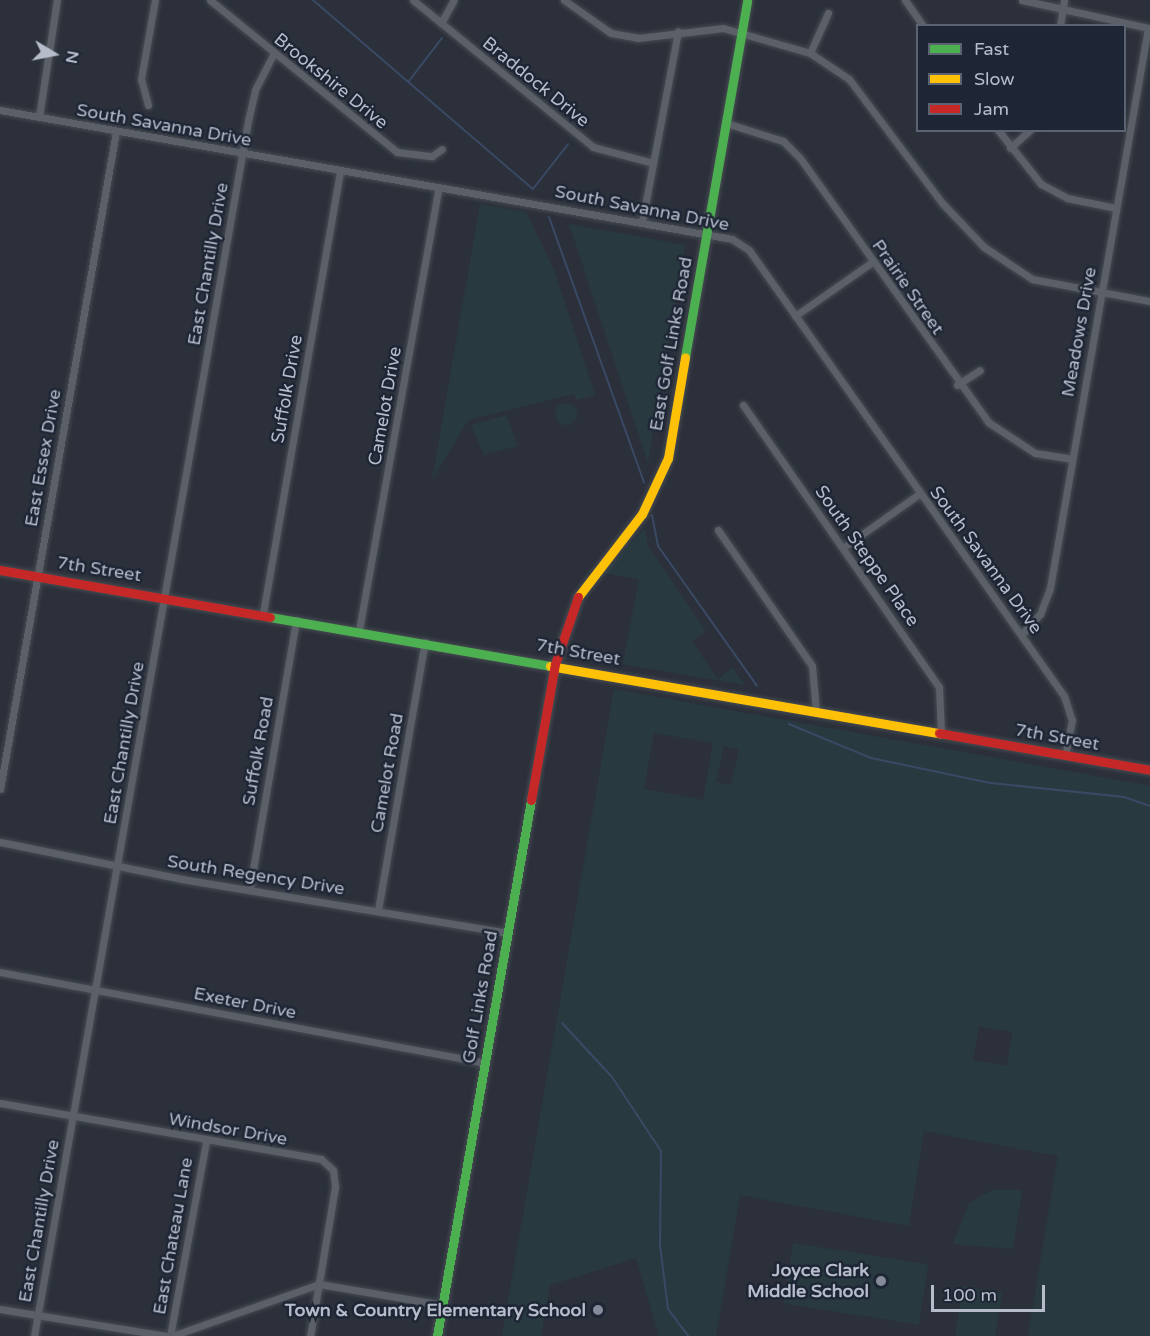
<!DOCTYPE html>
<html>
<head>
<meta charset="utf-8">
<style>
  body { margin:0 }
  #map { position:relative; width:1150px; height:1336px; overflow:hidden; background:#2b303a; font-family:"Varela Round",sans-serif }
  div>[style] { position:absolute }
  .green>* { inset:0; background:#283a40; transform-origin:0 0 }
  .round { border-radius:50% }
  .stream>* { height:2px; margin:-1px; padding:0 1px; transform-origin:1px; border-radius:1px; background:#3a4965 }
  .roads { filter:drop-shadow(0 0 2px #474b52) drop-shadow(0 0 2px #474b52) }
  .street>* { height:7px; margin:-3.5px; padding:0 3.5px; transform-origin:3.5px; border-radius:3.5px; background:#5b5f68 }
  .fast>* { height:9px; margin:-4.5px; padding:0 4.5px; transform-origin:4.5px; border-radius:4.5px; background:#4caf50 }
  .slow>* { height:9px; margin:-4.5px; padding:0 4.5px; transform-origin:4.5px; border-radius:4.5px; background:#ffc107 }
  .jam>* { height:9px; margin:-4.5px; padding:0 4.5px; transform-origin:4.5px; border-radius:4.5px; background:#c62828 }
  .dots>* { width:16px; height:16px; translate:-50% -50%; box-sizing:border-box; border:3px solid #1e2635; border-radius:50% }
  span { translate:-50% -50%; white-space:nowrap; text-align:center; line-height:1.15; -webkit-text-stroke:5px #1e2635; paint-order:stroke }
  .street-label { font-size:18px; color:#b6bcca }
  .poi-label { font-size:18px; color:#b6bcca; font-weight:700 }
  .right { translate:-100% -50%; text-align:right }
  .legend { position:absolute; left:916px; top:24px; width:210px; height:108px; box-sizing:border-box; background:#1e2635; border:2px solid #5b6271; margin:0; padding:8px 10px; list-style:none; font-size:18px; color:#b6bcca }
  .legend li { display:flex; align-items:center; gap:12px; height:30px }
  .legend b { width:30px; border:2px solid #5b6271 }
  .north { position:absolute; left:24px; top:24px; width:60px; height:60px; -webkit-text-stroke:4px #1e2635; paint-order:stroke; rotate:100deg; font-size:16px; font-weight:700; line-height:24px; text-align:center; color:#b6bcca }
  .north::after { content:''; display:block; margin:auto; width:21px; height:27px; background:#b6bcca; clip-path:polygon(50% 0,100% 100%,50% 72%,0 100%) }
  .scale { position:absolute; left:931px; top:1285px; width:114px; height:27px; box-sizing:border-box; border:3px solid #b6bcca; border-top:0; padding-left:8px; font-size:18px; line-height:21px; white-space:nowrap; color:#b6bcca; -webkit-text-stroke:4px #1e2635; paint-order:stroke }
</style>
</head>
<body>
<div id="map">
  <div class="green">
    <i style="clip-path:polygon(480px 204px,526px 212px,554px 270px,595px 395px,576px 400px,574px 394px,468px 420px,432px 480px)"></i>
    <i style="clip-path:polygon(569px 224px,685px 245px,648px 463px)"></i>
    <i class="round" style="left:555px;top:403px;width:22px;height:22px"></i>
    <i style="clip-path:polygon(507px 415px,517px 446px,484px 455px,471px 425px)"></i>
    <i style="clip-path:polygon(645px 528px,648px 546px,706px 631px,692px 641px,718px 680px,732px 667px,745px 685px,623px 664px,639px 579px,604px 573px)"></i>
    <i style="clip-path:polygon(evenodd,614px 689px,1150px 786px,1150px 1336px,1028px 1336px,1058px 1156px,924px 1131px,909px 1226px,740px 1195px,716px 1336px,659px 1336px,636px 1258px,550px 1285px,541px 1336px,502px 1336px,614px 689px,654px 733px,713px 743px,703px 800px,644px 789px,654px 733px,614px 689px,724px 746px,739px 749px,731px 785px,716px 782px,724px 746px,614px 689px,979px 1026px,1012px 1032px,1007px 1066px,973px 1060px,979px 1026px)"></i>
    <i style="clip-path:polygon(992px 1190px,1022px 1190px,1013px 1249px,953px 1244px,969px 1203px)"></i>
    <i style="left:793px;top:1243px;width:137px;height:61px;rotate:9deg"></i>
    <i style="clip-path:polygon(963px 1286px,1002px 1293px,995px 1336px,955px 1336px)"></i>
  </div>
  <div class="stream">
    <i style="left:313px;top:0;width:290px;rotate:40.7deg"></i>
    <i style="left:533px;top:189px;width:57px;rotate:-52.1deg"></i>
    <i style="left:409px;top:81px;width:54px;rotate:-52.5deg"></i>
    <i style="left:549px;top:217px;width:282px;rotate:70.3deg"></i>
    <i style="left:652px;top:515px;width:32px;rotate:79deg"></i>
    <i style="left:658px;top:546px;width:171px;rotate:54.7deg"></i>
    <i style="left:789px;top:724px;width:89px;rotate:22.5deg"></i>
    <i style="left:871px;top:758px;width:123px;rotate:11.8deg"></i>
    <i style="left:991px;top:783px;width:134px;rotate:6deg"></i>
    <i style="left:1124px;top:797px;width:28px;rotate:19deg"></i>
    <i style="left:562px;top:1023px;width:74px;rotate:47.2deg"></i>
    <i style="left:612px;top:1077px;width:89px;rotate:56.5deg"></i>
    <i style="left:661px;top:1151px;width:94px;rotate:90.6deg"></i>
    <i style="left:660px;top:1245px;width:64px;rotate:82.9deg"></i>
    <i style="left:668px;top:1309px;width:34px;rotate:53deg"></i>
  </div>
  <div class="roads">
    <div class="street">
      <i style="left:210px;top:0;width:241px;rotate:39.1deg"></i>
      <i style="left:397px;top:152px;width:35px;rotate:7deg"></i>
      <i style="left:432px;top:156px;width:12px;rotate:-35deg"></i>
      <i style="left:413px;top:0;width:232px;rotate:39.2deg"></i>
      <i style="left:593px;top:147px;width:62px;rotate:14.9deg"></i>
      <i style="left:564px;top:0;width:57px;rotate:35.1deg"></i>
      <i style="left:611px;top:33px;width:27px;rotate:10deg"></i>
      <i style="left:638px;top:38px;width:86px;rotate:-6.7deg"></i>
      <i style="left:723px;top:28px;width:91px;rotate:16deg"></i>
      <i style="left:810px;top:53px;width:47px;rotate:33.7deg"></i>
      <i style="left:849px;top:79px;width:156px;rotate:53.1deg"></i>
      <i style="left:943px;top:204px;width:59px;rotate:46.4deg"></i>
      <i style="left:984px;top:247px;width:58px;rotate:33.7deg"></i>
      <i style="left:1032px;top:279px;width:120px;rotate:10.6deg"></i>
      <i style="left:905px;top:0;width:32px;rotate:55deg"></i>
      <i style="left:1022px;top:0;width:129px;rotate:12.5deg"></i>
      <i style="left:1148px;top:28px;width:569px;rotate:99.93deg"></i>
      <i style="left:1050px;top:588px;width:28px;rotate:111deg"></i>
      <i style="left:1040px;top:614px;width:27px;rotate:132deg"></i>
      <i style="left:441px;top:23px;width:26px;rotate:-61deg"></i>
      <i style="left:1060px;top:26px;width:26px;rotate:-81deg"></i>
      <i style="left:810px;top:53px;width:44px;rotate:-65.8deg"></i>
      <i style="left:148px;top:105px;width:27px;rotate:-105deg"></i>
      <i style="left:141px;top:79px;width:80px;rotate:-80deg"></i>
      <i style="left:0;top:110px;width:743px;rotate:9.99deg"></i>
      <i style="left:732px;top:239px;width:20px;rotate:33deg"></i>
      <i style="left:749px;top:250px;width:546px;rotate:54.77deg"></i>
      <i style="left:1064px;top:696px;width:25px;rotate:72deg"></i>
      <i style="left:1072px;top:720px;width:36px;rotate:101deg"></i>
      <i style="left:39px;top:117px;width:118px;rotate:-81.3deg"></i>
      <i style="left:726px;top:123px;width:60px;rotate:17.5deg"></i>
      <i style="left:783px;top:141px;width:24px;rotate:45deg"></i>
      <i style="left:800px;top:158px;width:324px;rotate:54.5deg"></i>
      <i style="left:988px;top:422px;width:56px;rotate:33.4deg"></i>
      <i style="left:1035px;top:453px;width:37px;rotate:9deg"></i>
      <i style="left:998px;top:130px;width:69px;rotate:51.5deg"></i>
      <i style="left:1041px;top:184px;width:30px;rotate:28deg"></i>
      <i style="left:1067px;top:198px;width:50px;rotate:11.5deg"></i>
      <i style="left:1010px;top:148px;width:27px;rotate:-42deg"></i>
      <i style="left:642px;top:222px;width:194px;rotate:-79.3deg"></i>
      <i style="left:795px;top:316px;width:94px;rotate:-35deg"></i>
      <i style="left:957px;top:385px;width:27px;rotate:-33deg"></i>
      <i style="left:743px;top:405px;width:343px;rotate:55.2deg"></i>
      <i style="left:939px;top:687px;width:46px;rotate:87.5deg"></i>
      <i style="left:718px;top:530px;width:165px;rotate:55.3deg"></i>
      <i style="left:812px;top:666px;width:46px;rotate:85deg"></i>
      <i style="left:844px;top:547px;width:92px;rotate:-35.2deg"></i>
      <i style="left:263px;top:613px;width:449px;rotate:-80.1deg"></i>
      <i style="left:359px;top:630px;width:450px;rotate:-79.8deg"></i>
      <i style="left:0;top:789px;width:667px;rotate:-79.99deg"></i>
      <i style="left:0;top:842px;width:186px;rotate:11.5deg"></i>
      <i style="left:182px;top:879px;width:330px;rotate:9.4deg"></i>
      <i style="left:250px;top:887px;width:271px;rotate:-80.2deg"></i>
      <i style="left:378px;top:910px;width:272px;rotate:-80.1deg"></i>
      <i style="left:0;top:972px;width:493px;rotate:10.6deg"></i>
      <i style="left:0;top:1103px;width:326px;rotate:9.9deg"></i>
      <i style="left:321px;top:1159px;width:16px;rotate:43deg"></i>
      <i style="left:333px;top:1170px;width:17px;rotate:83deg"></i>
      <i style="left:335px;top:1187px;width:151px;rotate:99.5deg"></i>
      <i style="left:0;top:1309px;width:168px;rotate:9.2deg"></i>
      <i style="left:34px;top:1336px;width:1234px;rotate:-80.01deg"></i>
      <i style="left:248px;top:121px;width:32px;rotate:-77deg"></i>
      <i style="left:255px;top:90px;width:39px;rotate:-63deg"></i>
      <i style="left:170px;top:1336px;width:198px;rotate:-79.5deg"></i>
      <i style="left:172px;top:1336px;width:156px;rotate:-19.5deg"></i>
      <i style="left:319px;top:1284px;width:126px;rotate:9.6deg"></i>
    </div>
    <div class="fast">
      <i style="left:685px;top:357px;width:362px;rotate:-80.1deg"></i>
      <i style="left:270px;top:617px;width:284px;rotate:9.9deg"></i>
      <i style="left:437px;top:1336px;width:544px;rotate:-80.05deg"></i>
    </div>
    <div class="slow">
      <i style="left:578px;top:597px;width:105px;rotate:-52.4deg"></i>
      <i style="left:642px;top:514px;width:62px;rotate:-65.1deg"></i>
      <i style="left:668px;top:458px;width:102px;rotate:-80.4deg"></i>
      <i style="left:550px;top:666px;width:395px;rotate:9.8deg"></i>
    </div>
    <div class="jam">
      <i style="left:0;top:570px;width:274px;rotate:9.9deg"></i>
      <i style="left:939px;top:733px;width:214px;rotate:9.9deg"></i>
      <i style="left:531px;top:800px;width:138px;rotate:-80deg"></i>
      <i style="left:555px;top:664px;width:71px;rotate:-71.1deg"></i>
    </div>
  </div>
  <div class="dots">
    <i style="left:881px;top:1281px;background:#858b98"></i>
    <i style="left:598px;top:1310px;background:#858b98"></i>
  </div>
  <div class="street-label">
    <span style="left:331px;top:81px;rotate:39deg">Brookshire Drive</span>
    <span style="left:536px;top:82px;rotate:39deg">Braddock Drive</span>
    <span style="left:164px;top:125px;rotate:10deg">South Savanna Drive</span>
    <span style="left:642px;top:208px;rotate:11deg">South Savanna Drive</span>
    <span style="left:208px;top:264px;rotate:-80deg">East Chantilly Drive</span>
    <span style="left:908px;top:287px;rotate:55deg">Prairie Street</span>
    <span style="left:1079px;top:332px;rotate:-80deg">Meadows Drive</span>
    <span style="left:671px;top:344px;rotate:-80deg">East Golf Links Road</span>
    <span style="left:287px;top:389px;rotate:-80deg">Suffolk Drive</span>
    <span style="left:385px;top:406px;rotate:-80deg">Camelot Drive</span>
    <span style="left:43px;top:458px;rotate:-80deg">East Essex Drive</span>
    <span style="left:867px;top:556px;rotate:55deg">South Steppe Place</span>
    <span style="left:986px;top:560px;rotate:54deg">South Savanna Drive</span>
    <span style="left:99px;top:569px;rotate:9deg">7th Street</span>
    <span style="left:578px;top:652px;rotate:10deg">7th Street</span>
    <span style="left:1057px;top:737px;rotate:10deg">7th Street</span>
    <span style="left:124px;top:743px;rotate:-80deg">East Chantilly Drive</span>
    <span style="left:258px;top:751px;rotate:-80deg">Suffolk Road</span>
    <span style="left:387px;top:773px;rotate:-80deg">Camelot Road</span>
    <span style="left:256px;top:875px;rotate:9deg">South Regency Drive</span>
    <span style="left:480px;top:997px;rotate:-80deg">Golf Links Road</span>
    <span style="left:245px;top:1003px;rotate:11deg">Exeter Drive</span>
    <span style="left:228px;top:1129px;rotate:10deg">Windsor Drive</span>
    <span style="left:39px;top:1221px;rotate:-80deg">East Chantilly Drive</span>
    <span style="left:173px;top:1236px;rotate:-80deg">East Chateau Lane</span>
  </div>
  <div class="poi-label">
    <span class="right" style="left:869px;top:1281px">Joyce Clark<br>Middle School</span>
    <span class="right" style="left:586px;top:1310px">Town &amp; Country Elementary School</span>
  </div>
  <ul class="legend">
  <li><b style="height:8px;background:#4caf50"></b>Fast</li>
  <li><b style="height:8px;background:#ffc107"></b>Slow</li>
  <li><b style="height:8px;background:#c62828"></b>Jam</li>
  </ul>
  <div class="north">N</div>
  <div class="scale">100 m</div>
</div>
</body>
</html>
